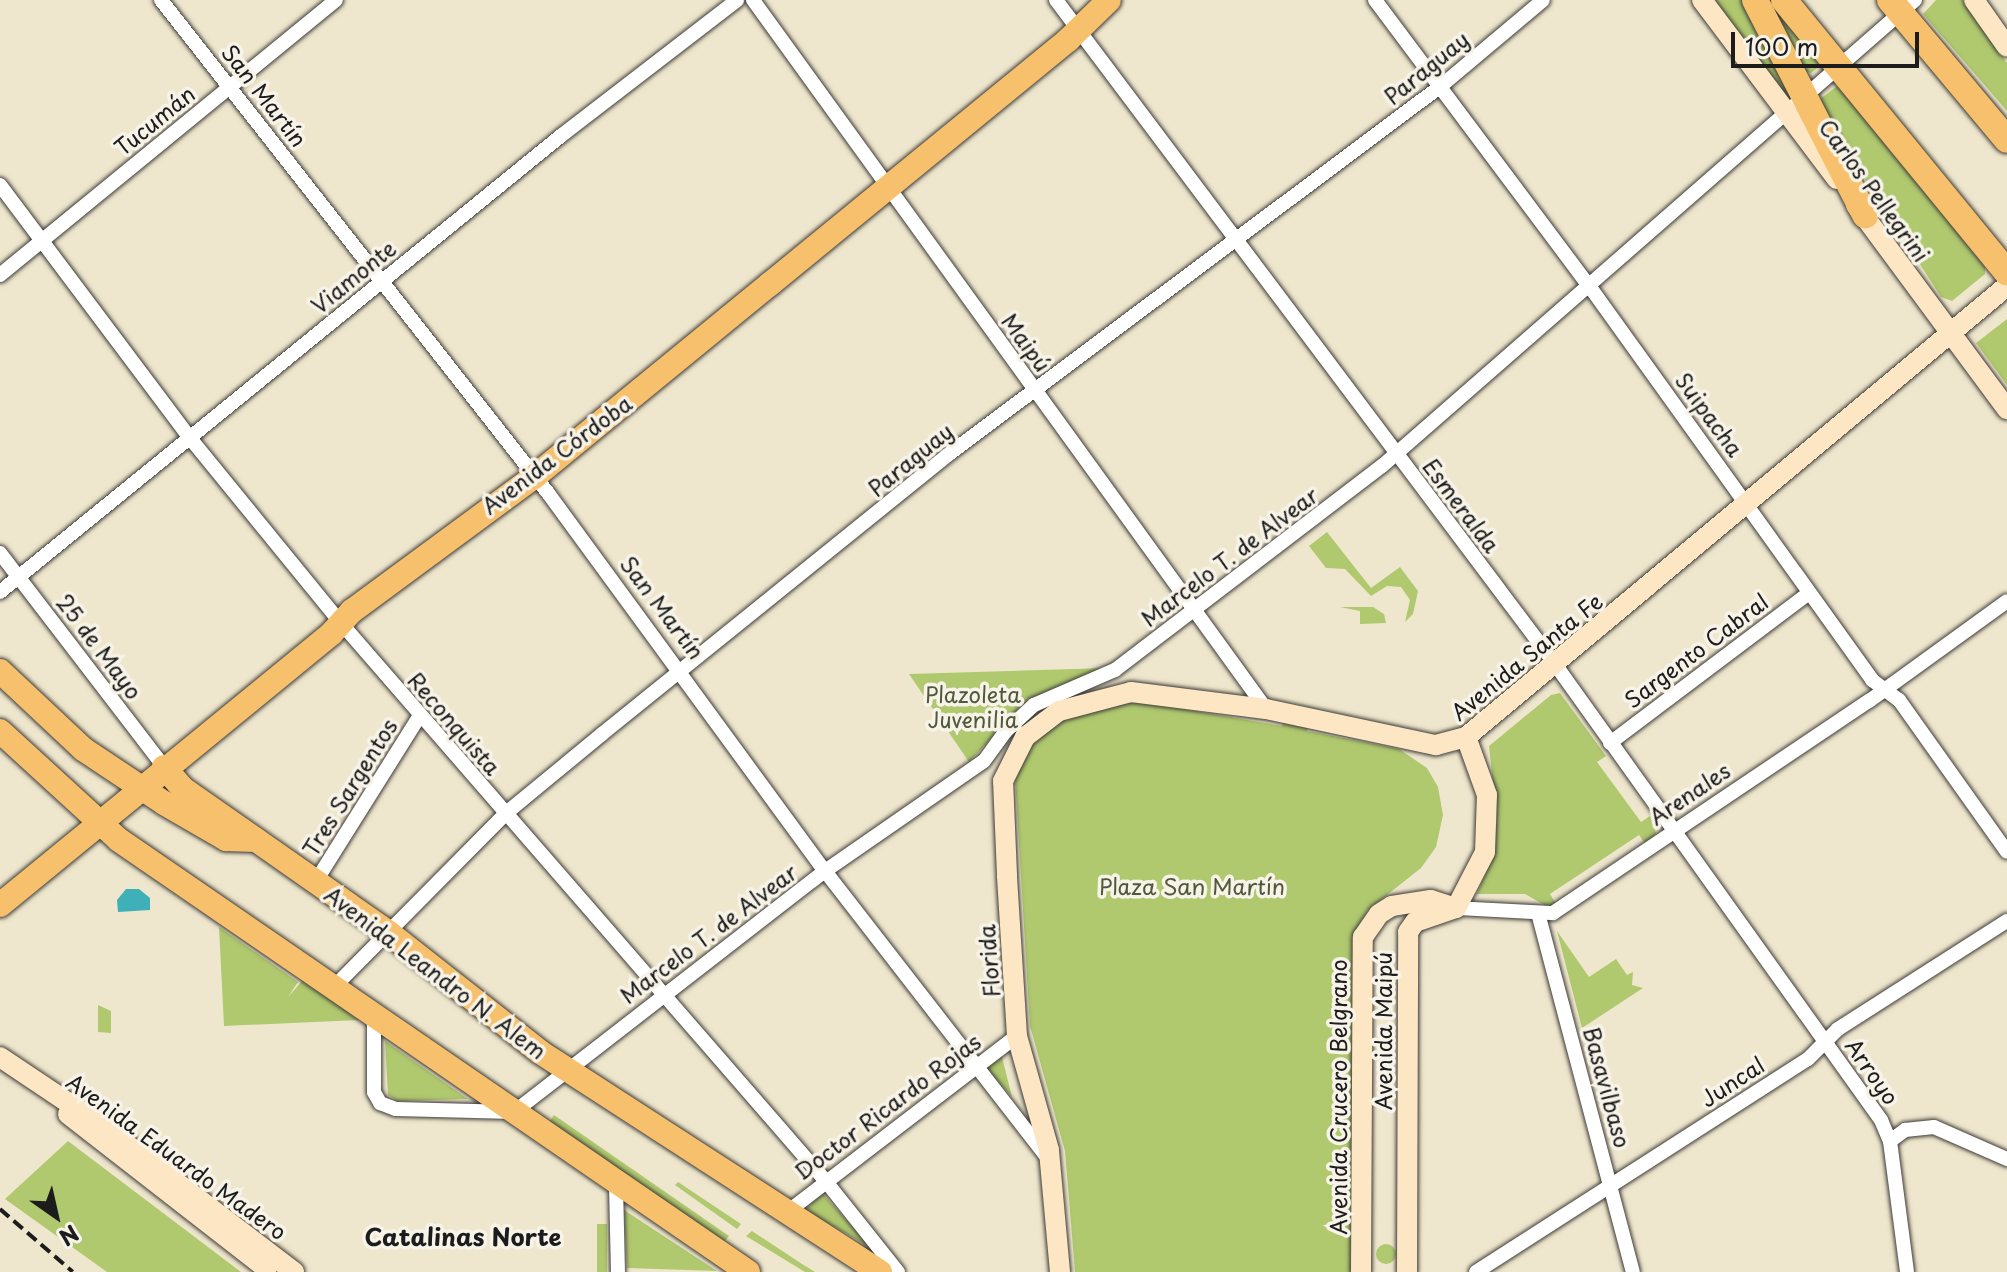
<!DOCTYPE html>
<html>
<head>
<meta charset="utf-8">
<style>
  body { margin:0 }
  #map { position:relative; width:2007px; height:1272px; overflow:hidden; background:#efe7cd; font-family:"Playpen Sans",sans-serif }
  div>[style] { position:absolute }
  .green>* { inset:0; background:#b0c96f; transform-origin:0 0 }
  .round { border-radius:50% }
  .water>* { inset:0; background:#3fb0b7 }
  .roads { filter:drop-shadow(0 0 2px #3c3a37) drop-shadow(0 0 2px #3c3a37) }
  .street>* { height:14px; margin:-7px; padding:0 7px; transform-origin:7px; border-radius:7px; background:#fff }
  .secondary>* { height:20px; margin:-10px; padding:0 10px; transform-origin:10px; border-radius:10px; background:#fce6c4 }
  .primary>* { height:24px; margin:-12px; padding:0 12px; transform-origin:12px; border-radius:12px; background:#f7c06c }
  .highway>* { height:26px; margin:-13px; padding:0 13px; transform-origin:13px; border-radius:13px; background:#f7c06c }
  .rail>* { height:4px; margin-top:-2px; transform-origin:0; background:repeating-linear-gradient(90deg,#1c1c1c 0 12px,transparent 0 18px) }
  span { translate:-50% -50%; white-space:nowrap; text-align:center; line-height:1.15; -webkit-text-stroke:7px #f7f3e8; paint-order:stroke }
  .street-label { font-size:22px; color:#1c1c1c }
  .park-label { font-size:22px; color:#505939 }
  .neighbourhood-label { font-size:24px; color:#1c1c1c; font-weight:700 }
  .north { position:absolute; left:16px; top:1176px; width:80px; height:80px; -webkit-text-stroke:6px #f7f3e8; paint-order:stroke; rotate:146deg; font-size:22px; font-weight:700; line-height:32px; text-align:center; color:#1c1c1c }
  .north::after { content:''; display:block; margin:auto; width:28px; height:36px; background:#1c1c1c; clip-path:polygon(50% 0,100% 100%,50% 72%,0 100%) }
  .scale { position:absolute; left:1731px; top:32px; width:188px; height:36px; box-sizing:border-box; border:4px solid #1c1c1c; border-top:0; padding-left:10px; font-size:24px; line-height:28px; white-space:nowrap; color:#1c1c1c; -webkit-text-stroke:6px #f7f3e8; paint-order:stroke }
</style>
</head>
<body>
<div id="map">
  <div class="green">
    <i style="clip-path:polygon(1715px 0,1744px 0,1788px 93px,1784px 92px)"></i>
    <i style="clip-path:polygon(1936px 0,1963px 0,2007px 63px,2007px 111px,1923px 14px)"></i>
    <i style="clip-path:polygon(1771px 9px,1814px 52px,1820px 66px,1811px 73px,1801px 70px)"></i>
    <i style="clip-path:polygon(1836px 87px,1845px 89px,1985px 263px,1985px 274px,1952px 301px,1941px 297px,1819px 107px,1820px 99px)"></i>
    <i style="clip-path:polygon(2007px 319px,2007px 385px,1976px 343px)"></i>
    <i style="clip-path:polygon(1327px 532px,1371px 588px,1400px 567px,1418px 591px,1413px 614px,1405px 622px,1410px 600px,1401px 587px,1387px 586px,1371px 596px,1345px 569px,1326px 568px,1309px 546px)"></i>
    <i style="clip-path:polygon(1340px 607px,1373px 607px,1384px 614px,1386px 623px,1360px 624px,1360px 611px)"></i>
    <i style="clip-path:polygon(1106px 668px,1022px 705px,969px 762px,909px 674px)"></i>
    <i style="clip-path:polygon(1560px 693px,1606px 756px,1597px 762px,1641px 822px,1650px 816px,1656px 833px,1646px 845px,1639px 835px,1550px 894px,1556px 904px,1548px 907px,1525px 894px,1477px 894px,1493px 855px,1497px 820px,1489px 746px,1551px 695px)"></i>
    <i style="clip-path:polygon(1116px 703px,1148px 703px,1282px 726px,1285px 716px,1309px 722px,1307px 731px,1399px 749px,1427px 768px,1438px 787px,1443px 815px,1436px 847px,1421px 868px,1368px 910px,1359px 925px,1356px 1272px,1075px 1272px,1065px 1151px,1030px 1026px,1015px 776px,1045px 724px)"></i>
    <i style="clip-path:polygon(219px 927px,298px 982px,288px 997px,303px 980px,359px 1020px,224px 1026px)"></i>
    <i style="clip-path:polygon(1557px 931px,1589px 977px,1616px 959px,1627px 975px,1633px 972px,1632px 985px,1643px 988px,1582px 1028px)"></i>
    <i style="clip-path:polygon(98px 1005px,111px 1011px,111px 1033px,98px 1032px)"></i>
    <i style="clip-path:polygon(385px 1041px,468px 1099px,398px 1101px,388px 1095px)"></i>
    <i style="clip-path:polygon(1000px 1055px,1002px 1057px,1012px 1097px,984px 1065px)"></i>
    <i style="clip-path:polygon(554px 1115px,729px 1236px,724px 1242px,548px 1124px)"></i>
    <i style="clip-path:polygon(68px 1141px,241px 1272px,107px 1272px,5px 1199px)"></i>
    <i style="clip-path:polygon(678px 1182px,741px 1224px,737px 1229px,675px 1185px)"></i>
    <i style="clip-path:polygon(822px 1193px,866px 1242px,866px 1245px,805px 1210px)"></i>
    <i style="clip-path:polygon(624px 1210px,717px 1271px,627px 1268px)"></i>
    <i style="left:597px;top:1224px;width:10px;height:48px"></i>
    <i style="clip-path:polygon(752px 1231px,802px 1264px,815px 1272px,805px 1272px,746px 1236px)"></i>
    <i class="round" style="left:1376px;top:1244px;width:20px;height:20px"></i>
  </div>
  <div class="water">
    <i style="clip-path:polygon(126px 889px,139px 889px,150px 898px,150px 910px,118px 912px,117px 900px)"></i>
  </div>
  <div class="roads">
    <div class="street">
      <i style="left:161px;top:0;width:627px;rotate:51.87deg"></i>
      <i style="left:548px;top:493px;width:469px;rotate:53.8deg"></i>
      <i style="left:825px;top:871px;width:364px;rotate:52.2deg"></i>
      <i style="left:753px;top:0;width:875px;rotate:54.11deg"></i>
      <i style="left:1056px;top:0;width:831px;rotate:53.07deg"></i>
      <i style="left:1555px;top:664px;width:561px;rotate:54.44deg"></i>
      <i style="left:1881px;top:1120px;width:23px;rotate:67deg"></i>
      <i style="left:1890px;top:1141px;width:132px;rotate:82.6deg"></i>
      <i style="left:1375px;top:0;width:359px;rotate:53.2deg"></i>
      <i style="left:1590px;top:287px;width:484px;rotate:54.3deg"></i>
      <i style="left:1872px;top:680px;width:34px;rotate:37deg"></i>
      <i style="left:1899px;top:700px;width:186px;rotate:54.6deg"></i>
      <i style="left:0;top:185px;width:316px;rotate:53.1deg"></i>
      <i style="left:190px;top:438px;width:239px;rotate:50.8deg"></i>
      <i style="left:341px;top:623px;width:736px;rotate:49.02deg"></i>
      <i style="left:824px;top:1179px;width:119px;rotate:51.5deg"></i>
      <i style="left:0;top:275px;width:434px;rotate:-39.3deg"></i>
      <i style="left:0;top:553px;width:270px;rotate:52.5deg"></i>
      <i style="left:0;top:592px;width:724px;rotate:-39.12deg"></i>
      <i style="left:562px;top:135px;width:221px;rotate:-37.6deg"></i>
      <i style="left:1610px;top:743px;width:249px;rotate:-37deg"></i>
      <i style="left:316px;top:881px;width:194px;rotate:-57.9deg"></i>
      <i style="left:1456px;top:908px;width:97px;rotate:3deg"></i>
      <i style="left:1553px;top:913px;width:381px;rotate:-33.9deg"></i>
      <i style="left:1869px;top:701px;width:170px;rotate:-35.9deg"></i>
      <i style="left:1538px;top:913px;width:371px;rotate:75.2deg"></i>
      <i style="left:335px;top:986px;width:242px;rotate:-45.3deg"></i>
      <i style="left:505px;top:814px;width:126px;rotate:-39.5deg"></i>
      <i style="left:602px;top:734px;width:446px;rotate:-38.9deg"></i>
      <i style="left:949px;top:454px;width:614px;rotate:-36.8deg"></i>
      <i style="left:1441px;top:86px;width:133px;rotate:-40.1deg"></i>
      <i style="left:374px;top:1014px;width:78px;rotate:90deg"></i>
      <i style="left:374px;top:1092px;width:13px;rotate:61deg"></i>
      <i style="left:380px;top:1103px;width:17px;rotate:21deg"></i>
      <i style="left:396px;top:1109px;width:118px;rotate:1.5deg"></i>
      <i style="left:514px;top:1112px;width:393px;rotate:-37.8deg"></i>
      <i style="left:825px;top:871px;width:193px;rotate:-34.7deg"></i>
      <i style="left:984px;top:761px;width:36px;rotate:-54deg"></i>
      <i style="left:1005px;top:732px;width:40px;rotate:-43deg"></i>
      <i style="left:1034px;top:705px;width:88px;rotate:-23.4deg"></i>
      <i style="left:1115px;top:670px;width:336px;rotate:-37.4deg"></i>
      <i style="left:1382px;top:466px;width:708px;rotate:-41.16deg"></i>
      <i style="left:1890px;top:1141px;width:19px;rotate:-36deg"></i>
      <i style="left:1905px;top:1130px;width:29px;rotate:-6deg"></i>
      <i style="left:1934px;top:1127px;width:80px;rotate:23.7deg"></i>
      <i style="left:616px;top:1185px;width:87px;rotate:88.7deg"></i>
      <i style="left:786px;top:1213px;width:291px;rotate:-37.5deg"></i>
      <i style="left:1476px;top:1272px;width:394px;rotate:-32.7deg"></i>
      <i style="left:1808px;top:1059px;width:42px;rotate:-45deg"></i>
      <i style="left:1838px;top:1029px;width:201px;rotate:-32.6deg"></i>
    </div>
    <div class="secondary">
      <i style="left:1702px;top:0;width:224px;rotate:53deg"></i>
      <i style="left:1974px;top:0;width:57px;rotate:54.9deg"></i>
      <i style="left:1856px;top:205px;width:254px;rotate:53.5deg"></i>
      <i style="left:0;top:1057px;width:120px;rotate:33.8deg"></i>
      <i style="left:100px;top:1124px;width:244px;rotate:37.3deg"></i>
      <i style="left:68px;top:1114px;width:252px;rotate:37.9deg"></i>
      <i style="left:1060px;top:1272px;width:122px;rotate:-95.2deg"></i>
      <i style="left:1049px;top:1150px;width:118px;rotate:-105.7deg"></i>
      <i style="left:1017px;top:1036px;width:161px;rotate:-93.6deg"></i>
      <i style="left:1007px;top:875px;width:94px;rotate:-92.4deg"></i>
      <i style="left:1003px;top:781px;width:49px;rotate:-63.4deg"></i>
      <i style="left:1025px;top:737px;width:43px;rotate:-37.4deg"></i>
      <i style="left:1059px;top:711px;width:74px;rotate:-14.8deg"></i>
      <i style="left:1131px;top:692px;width:136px;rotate:7.2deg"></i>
      <i style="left:1266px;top:709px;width:174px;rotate:12deg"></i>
      <i style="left:1436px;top:745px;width:31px;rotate:-15deg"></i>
      <i style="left:1466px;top:737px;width:704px;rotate:-39.82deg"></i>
      <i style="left:1361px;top:1272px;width:335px;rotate:-89.7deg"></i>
      <i style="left:1363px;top:937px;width:28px;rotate:-55deg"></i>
      <i style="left:1379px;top:914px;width:15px;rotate:-32deg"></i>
      <i style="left:1392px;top:906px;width:39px;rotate:-9deg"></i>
      <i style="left:1431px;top:900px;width:26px;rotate:18deg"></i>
      <i style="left:1407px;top:1272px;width:340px;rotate:-89.8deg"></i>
      <i style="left:1408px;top:932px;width:12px;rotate:-55deg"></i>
      <i style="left:1415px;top:922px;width:43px;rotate:-18.9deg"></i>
      <i style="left:1456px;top:908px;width:63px;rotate:-62.6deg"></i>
      <i style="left:1485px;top:852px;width:57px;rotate:-88deg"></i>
      <i style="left:1487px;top:795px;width:62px;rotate:-109.9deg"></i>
    </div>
    <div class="primary">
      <i style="left:0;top:671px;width:114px;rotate:43.2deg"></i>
      <i style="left:83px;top:749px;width:97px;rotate:33.7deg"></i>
      <i style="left:164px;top:803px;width:72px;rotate:30.1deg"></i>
      <i style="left:226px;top:839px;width:30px;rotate:2deg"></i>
      <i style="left:0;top:731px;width:161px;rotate:42.5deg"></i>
      <i style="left:119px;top:840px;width:763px;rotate:34.48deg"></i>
      <i style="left:164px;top:767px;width:28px;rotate:49deg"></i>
      <i style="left:182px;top:788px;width:253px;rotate:35deg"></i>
      <i style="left:389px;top:933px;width:192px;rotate:38.2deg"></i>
      <i style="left:540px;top:1052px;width:405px;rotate:32.9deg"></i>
      <i style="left:0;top:905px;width:428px;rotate:-39.3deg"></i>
      <i style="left:331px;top:634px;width:31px;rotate:-48deg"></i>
      <i style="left:352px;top:611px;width:226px;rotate:-36.4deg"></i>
      <i style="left:534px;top:477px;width:305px;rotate:-39.3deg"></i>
      <i style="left:770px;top:284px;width:385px;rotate:-39.3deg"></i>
      <i style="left:1068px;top:40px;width:57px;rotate:-44.3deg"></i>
    </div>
    <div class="highway">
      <i style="left:1755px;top:0;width:242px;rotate:62.9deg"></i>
      <i style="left:1784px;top:0;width:352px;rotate:50.7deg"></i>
      <i style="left:1890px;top:0;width:182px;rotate:50.1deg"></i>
    </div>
  </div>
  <div class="rail">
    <i style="left:0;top:1209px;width:96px;rotate:40.8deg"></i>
  </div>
  <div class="street-label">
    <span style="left:1426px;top:67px;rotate:-39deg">Paraguay</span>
    <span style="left:265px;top:95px;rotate:52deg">San Martín</span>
    <span style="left:154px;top:120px;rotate:-39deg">Tucumán</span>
    <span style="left:1875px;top:190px;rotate:54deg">Carlos Pellegrini</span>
    <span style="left:353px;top:276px;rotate:-39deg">Viamonte</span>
    <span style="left:1027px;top:342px;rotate:54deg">Maipú</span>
    <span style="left:1710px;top:414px;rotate:54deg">Suipacha</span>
    <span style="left:556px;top:454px;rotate:-37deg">Avenida Córdoba</span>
    <span style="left:910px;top:459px;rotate:-39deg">Paraguay</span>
    <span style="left:1462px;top:505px;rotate:53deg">Esmeralda</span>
    <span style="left:1229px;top:556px;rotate:-37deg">Marcelo T. de Alvear</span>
    <span style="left:663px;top:607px;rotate:53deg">San Martín</span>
    <span style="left:100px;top:646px;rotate:53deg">25 de Mayo</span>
    <span style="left:1696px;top:650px;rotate:-37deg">Sargento Cabral</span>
    <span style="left:1526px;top:656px;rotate:-39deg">Avenida Santa Fe</span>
    <span style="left:455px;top:723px;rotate:49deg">Reconquista</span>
    <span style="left:349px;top:787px;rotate:-58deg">Tres Sargentos</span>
    <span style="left:1689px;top:793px;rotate:-34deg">Arenales</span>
    <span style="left:708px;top:933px;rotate:-37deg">Marcelo T. de Alvear</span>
    <span style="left:988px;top:961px;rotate:-94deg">Florida</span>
    <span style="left:436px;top:972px;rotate:37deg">Avenida Leandro N. Alem</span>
    <span style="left:1383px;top:1031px;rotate:-90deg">Avenida Maipú</span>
    <span style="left:1873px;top:1071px;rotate:55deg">Arroyo</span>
    <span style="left:1732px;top:1081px;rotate:-33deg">Juncal</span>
    <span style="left:1608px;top:1087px;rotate:75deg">Basavilbaso</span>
    <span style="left:1338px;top:1097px;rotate:-90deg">Avenida Crucero Belgrano</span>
    <span style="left:887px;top:1106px;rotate:-37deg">Doctor Ricardo Rojas</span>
    <span style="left:177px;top:1156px;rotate:36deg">Avenida Eduardo Madero</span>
  </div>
  <div class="park-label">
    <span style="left:973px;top:706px">Plazoleta<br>Juvenilia</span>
    <span style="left:1192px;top:886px">Plaza San Martín</span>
  </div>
  <div class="neighbourhood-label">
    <span style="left:463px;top:1237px">Catalinas Norte</span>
  </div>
  <div class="north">N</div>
  <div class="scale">100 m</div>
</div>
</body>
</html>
